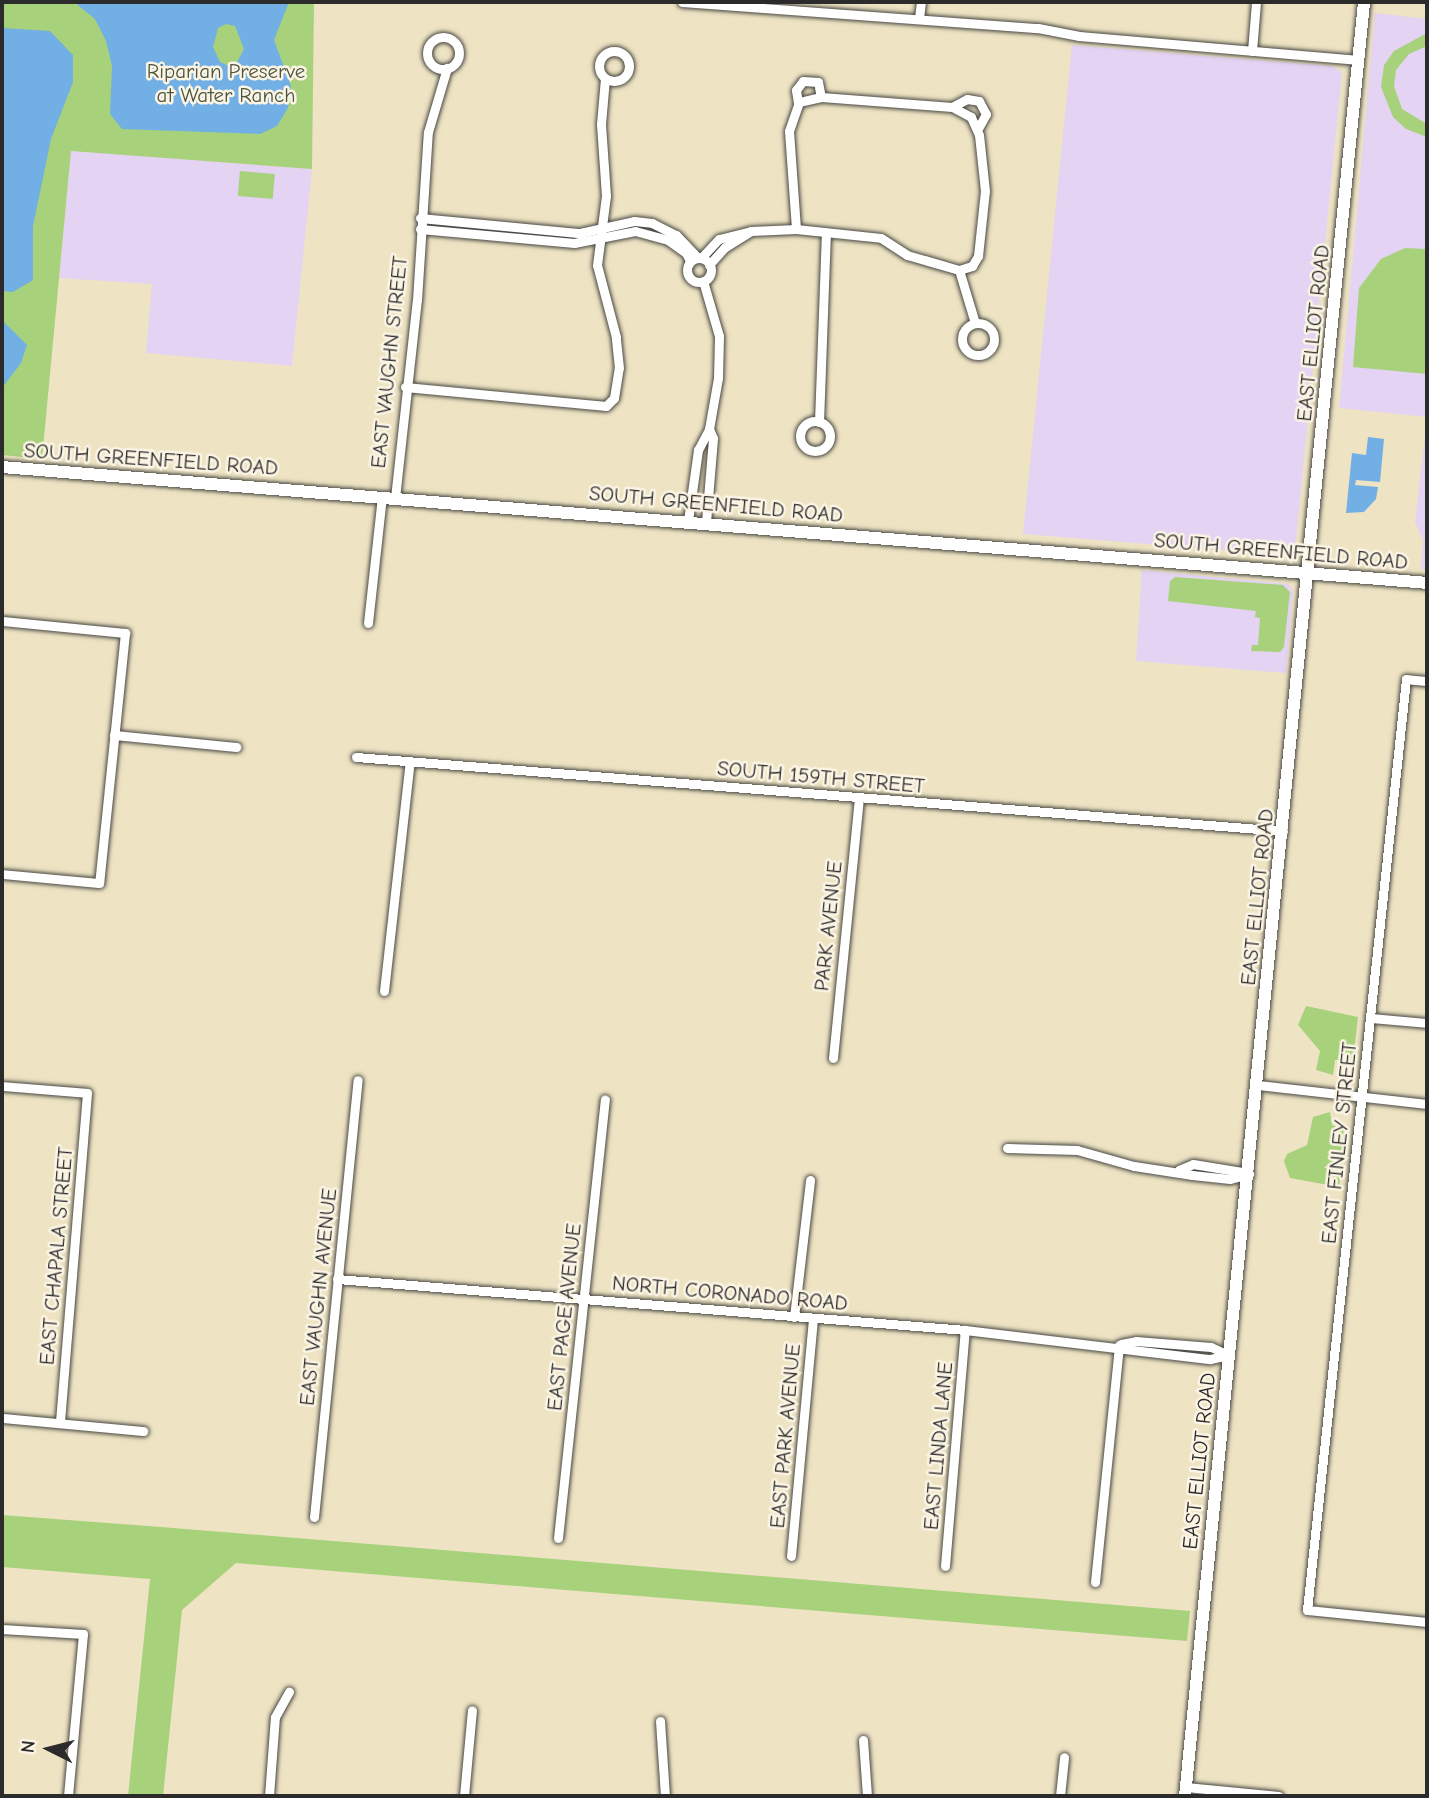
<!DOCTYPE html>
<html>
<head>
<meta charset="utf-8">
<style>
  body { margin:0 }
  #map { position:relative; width:1429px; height:1798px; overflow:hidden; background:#eee4c4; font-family:"Comic Neue",sans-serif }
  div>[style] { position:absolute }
  .built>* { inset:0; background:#e4d3f2 }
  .green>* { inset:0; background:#a8d17c; transform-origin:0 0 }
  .water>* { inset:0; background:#72afe4 }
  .roads { filter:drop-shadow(0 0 2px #484742) drop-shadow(0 0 2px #484742) }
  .street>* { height:9px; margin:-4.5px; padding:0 4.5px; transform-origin:4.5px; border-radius:4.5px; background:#fff }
  .street>.ring { margin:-4.5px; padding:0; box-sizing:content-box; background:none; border:9px solid #fff; border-radius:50% }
  .secondary>* { height:12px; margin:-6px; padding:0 6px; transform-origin:6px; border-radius:6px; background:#fff }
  span { translate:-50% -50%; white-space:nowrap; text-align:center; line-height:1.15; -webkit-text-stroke:5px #fcf5e5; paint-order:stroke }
  .park-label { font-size:21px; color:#4a543f }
  .street-label { font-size:21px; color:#2b2b2b }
  .frame { position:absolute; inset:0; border:4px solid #2b2b2b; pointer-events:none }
  .north { position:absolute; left:14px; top:1714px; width:70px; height:70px; -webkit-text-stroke:5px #fcf5e5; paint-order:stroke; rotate:276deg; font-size:19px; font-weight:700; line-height:28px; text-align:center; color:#2b2b2b }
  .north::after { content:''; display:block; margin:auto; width:24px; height:32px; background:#2b2b2b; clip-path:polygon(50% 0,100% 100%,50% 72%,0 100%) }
</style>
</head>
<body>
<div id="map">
  <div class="built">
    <i style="clip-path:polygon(1375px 13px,1427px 19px,1427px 570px,1421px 569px,1423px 540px,1415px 522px,1427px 417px,1339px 408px)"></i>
    <i style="clip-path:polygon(1072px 45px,1332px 66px,1342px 72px,1295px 552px,1284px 555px,1023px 534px)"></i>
    <i style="clip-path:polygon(71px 150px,312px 169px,292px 366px,146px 353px,152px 284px,59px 278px)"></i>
    <i style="clip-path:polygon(1142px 570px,1289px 584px,1293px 592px,1286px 673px,1136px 661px)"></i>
  </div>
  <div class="green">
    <i style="clip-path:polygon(2px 2px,314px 2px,312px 169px,71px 151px,42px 459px,2px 455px)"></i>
    <i style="clip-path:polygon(1427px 33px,1427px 46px,1409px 54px,1396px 70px,1394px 86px,1402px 109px,1427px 124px,1427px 137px,1406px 129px,1393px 117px,1381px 87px,1384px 65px,1394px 51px)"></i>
    <i style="left:240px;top:171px;width:35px;height:25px;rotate:5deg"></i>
    <i style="clip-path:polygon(1405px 248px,1427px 249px,1427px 374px,1353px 367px,1359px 288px,1381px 259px)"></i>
    <i style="clip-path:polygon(1175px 577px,1283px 585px,1290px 592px,1284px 647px,1280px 652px,1251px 651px,1252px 645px,1258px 645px,1260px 618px,1255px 617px,1256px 611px,1168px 601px,1170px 581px)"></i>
    <i style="clip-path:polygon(1306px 1006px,1358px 1017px,1353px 1060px,1335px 1060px,1333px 1075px,1316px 1070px,1320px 1051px,1298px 1025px)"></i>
    <i style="clip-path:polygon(1330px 1112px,1332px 1125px,1346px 1130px,1339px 1187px,1290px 1178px,1284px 1161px,1287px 1154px,1307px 1145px,1313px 1117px)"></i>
    <i style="clip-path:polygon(2px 1515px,161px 1527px,1190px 1611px,1187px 1641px,236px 1563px,182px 1610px,163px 1796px,128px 1796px,150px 1579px,2px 1567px)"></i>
  </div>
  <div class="water">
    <i style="clip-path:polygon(evenodd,74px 2px,289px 2px,274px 40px,291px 86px,288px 108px,277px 126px,260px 134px,122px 129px,110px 114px,112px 66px,106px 41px,95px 19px,74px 2px,226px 24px,235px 26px,244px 49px,236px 64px,229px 66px,220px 62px,213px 47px,218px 28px,226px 24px)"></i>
    <i style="clip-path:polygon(2px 28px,50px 31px,73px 55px,73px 82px,51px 139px,33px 226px,33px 280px,13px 292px,2px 291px)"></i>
    <i style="clip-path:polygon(2px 320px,27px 345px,21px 363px,2px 388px)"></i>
    <i style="clip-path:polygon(1368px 437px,1384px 439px,1380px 482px,1356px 480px,1355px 485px,1378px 487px,1376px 499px,1364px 512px,1346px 513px,1352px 453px,1366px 455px)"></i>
  </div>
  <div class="roads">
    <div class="street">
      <i style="left:682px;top:2px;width:357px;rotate:4.2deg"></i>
      <i style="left:1038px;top:28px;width:42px;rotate:11deg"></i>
      <i style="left:1079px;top:36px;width:281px;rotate:4.9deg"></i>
      <i style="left:919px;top:18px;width:16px;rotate:-83deg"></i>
      <i class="ring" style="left:427px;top:37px;width:23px;height:23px"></i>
      <i style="left:1252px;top:51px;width:49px;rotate:-85.3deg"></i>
      <i class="ring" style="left:599px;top:51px;width:21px;height:21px"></i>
      <i style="left:798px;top:103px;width:13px;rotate:-99deg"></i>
      <i style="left:796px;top:90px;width:11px;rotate:-52deg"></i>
      <i style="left:803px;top:81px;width:15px;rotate:4deg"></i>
      <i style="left:818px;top:82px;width:15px;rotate:79deg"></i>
      <i style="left:952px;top:107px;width:17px;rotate:-28deg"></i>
      <i style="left:967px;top:99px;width:12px;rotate:9deg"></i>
      <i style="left:979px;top:101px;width:15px;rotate:62deg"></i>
      <i style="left:986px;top:114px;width:18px;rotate:119deg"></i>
      <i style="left:420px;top:218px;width:161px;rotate:5.4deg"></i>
      <i style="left:580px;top:233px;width:55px;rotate:-12.5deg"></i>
      <i style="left:634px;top:221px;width:18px;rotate:6deg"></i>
      <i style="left:652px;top:223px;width:27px;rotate:27deg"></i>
      <i style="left:676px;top:235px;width:32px;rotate:46deg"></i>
      <i style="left:420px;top:229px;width:155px;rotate:5.2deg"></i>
      <i style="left:574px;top:243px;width:62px;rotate:-11.1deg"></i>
      <i style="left:635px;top:231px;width:34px;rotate:15deg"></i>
      <i style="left:668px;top:240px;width:22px;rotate:36deg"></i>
      <i style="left:686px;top:253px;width:9px;rotate:63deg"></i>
      <i style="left:751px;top:231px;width:45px;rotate:-2.5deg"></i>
      <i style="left:796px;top:229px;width:85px;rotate:6deg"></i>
      <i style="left:881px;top:238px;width:31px;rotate:33deg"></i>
      <i style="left:907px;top:255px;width:54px;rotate:16.1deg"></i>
      <i style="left:959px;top:270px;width:14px;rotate:-17deg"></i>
      <i style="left:972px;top:266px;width:12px;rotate:-59deg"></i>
      <i style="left:978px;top:256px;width:65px;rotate:-83.9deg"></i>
      <i style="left:985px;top:191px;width:56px;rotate:-96.1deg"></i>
      <i style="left:979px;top:135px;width:20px;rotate:-114deg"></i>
      <i style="left:971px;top:117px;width:21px;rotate:-152deg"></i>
      <i style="left:952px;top:107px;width:131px;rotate:-175.6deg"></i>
      <i style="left:821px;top:97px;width:23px;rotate:167deg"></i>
      <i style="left:799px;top:102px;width:31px;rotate:109deg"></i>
      <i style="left:789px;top:131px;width:98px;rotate:85.9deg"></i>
      <i style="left:701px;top:258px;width:26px;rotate:-47deg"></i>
      <i style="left:719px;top:239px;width:33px;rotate:-14deg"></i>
      <i style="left:751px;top:231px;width:31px;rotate:148deg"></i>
      <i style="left:725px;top:247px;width:24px;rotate:132deg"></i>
      <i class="ring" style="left:687px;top:258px;width:15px;height:15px"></i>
      <i style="left:959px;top:270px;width:55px;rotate:73.2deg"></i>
      <i class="ring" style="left:962px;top:323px;width:23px;height:23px"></i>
      <i style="left:405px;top:387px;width:202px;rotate:5.4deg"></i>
      <i style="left:606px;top:406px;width:11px;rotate:-45deg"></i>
      <i style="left:614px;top:398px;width:30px;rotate:-81deg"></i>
      <i style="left:619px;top:368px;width:31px;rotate:-96deg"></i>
      <i style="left:616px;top:337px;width:74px;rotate:-104.8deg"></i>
      <i style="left:597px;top:265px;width:70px;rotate:-82.6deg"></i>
      <i style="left:606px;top:196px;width:72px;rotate:-94deg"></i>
      <i style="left:601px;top:124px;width:46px;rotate:-85deg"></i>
      <i class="ring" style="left:800px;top:421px;width:21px;height:21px"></i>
      <i style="left:819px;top:422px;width:187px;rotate:-87.9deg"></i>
      <i style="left:395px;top:498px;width:199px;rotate:-83.7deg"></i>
      <i style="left:417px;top:300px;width:168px;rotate:-86.3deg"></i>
      <i style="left:428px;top:132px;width:67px;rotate:-73.5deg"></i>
      <i style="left:688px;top:521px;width:72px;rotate:-82deg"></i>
      <i style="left:698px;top:450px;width:24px;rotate:-62deg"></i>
      <i style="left:709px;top:429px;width:52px;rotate:-80deg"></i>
      <i style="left:718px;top:378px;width:42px;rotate:-88.6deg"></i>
      <i style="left:719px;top:336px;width:57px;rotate:-106.2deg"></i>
      <i style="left:706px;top:522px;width:84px;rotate:-85.2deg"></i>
      <i style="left:713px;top:438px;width:10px;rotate:-114deg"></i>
      <i style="left:2px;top:621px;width:124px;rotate:5.6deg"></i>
      <i style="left:125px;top:633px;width:251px;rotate:95.9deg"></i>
      <i style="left:99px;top:883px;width:97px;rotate:-174.7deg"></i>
      <i style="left:368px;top:623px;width:127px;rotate:-83.7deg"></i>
      <i style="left:1427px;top:681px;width:21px;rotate:-175deg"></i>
      <i style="left:1406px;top:679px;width:936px;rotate:96.07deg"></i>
      <i style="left:1307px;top:1610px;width:121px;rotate:5.7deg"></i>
      <i style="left:114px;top:735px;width:123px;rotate:5.6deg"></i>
      <i style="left:356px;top:757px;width:930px;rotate:4.56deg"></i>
      <i style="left:384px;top:991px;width:231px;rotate:-83.6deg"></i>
      <i style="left:1370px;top:1018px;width:57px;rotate:5deg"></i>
      <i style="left:833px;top:1058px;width:262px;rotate:-84.3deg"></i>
      <i style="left:1258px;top:1085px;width:170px;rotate:6.4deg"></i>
      <i style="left:2px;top:1086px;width:85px;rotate:4.7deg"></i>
      <i style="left:87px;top:1093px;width:331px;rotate:94.7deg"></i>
      <i style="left:1007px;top:1148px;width:70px;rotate:1.6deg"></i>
      <i style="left:1077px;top:1150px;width:59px;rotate:15.7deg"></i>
      <i style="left:1134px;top:1166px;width:59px;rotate:8.8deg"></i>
      <i style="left:1192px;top:1175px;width:38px;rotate:6deg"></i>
      <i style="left:1230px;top:1179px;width:20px;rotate:-15deg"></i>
      <i style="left:1179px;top:1170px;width:15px;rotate:-23deg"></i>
      <i style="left:1193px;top:1164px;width:56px;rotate:9.3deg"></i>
      <i style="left:337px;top:1279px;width:630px;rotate:4.64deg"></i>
      <i style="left:965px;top:1330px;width:247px;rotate:6.8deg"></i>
      <i style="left:1210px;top:1359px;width:19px;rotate:-12deg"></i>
      <i style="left:794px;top:1317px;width:138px;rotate:-83.3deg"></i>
      <i style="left:1121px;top:1344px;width:15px;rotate:-11deg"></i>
      <i style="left:1136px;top:1341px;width:75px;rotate:4.6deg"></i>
      <i style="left:1211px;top:1347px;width:19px;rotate:25deg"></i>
      <i style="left:2px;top:1418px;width:142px;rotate:5.3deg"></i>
      <i style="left:314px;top:1517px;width:439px;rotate:-84.3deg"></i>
      <i style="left:558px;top:1538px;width:441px;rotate:-83.9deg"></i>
      <i style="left:791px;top:1556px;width:239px;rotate:-84.7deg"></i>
      <i style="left:945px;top:1566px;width:237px;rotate:-85.2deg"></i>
      <i style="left:1095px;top:1582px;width:238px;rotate:-84.2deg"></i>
      <i style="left:2px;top:1629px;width:81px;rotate:3.5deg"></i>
      <i style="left:83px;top:1634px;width:163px;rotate:95.3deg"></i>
      <i style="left:660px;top:1721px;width:75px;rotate:86.2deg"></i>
      <i style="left:863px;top:1740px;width:56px;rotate:85.9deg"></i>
      <i style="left:1186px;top:1787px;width:93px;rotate:5.5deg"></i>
      <i style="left:269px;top:1796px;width:79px;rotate:-85.7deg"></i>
      <i style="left:275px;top:1717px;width:29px;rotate:-61deg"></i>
      <i style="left:464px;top:1796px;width:86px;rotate:-84.7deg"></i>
      <i style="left:1060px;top:1796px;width:39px;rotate:-84deg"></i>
    </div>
    <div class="secondary">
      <i style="left:2px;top:467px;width:1430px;rotate:4.65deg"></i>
      <i style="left:1185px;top:1796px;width:1803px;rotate:-84.3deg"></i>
    </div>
  </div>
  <div class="park-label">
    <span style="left:226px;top:83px">Riparian Preserve<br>at Water Ranch</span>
  </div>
  <div class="street-label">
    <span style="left:1313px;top:333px;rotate:-84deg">EAST ELLIOT ROAD</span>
    <span style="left:389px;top:362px;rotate:-84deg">EAST VAUGHN STREET</span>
    <span style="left:151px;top:459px;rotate:4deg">SOUTH GREENFIELD ROAD</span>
    <span style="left:716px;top:504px;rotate:5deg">SOUTH GREENFIELD ROAD</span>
    <span style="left:1281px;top:551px;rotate:5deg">SOUTH GREENFIELD ROAD</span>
    <span style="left:821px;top:777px;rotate:5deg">SOUTH 159TH STREET</span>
    <span style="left:1257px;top:897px;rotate:-84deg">EAST ELLIOT ROAD</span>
    <span style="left:828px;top:926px;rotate:-84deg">PARK AVENUE</span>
    <span style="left:1339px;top:1143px;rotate:-84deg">EAST FINLEY STREET</span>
    <span style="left:56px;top:1256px;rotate:-85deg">EAST CHAPALA STREET</span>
    <span style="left:730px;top:1293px;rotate:5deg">NORTH CORONADO ROAD</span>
    <span style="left:318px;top:1297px;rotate:-84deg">EAST VAUGHN AVENUE</span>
    <span style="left:564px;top:1317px;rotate:-84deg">EAST PAGE AVENUE</span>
    <span style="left:785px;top:1436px;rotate:-85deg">EAST PARK AVENUE</span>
    <span style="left:938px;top:1446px;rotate:-85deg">EAST LINDA LANE</span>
    <span style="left:1199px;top:1461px;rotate:-84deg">EAST ELLIOT ROAD</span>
  </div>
  <div class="frame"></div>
  <div class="north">N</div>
</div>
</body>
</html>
